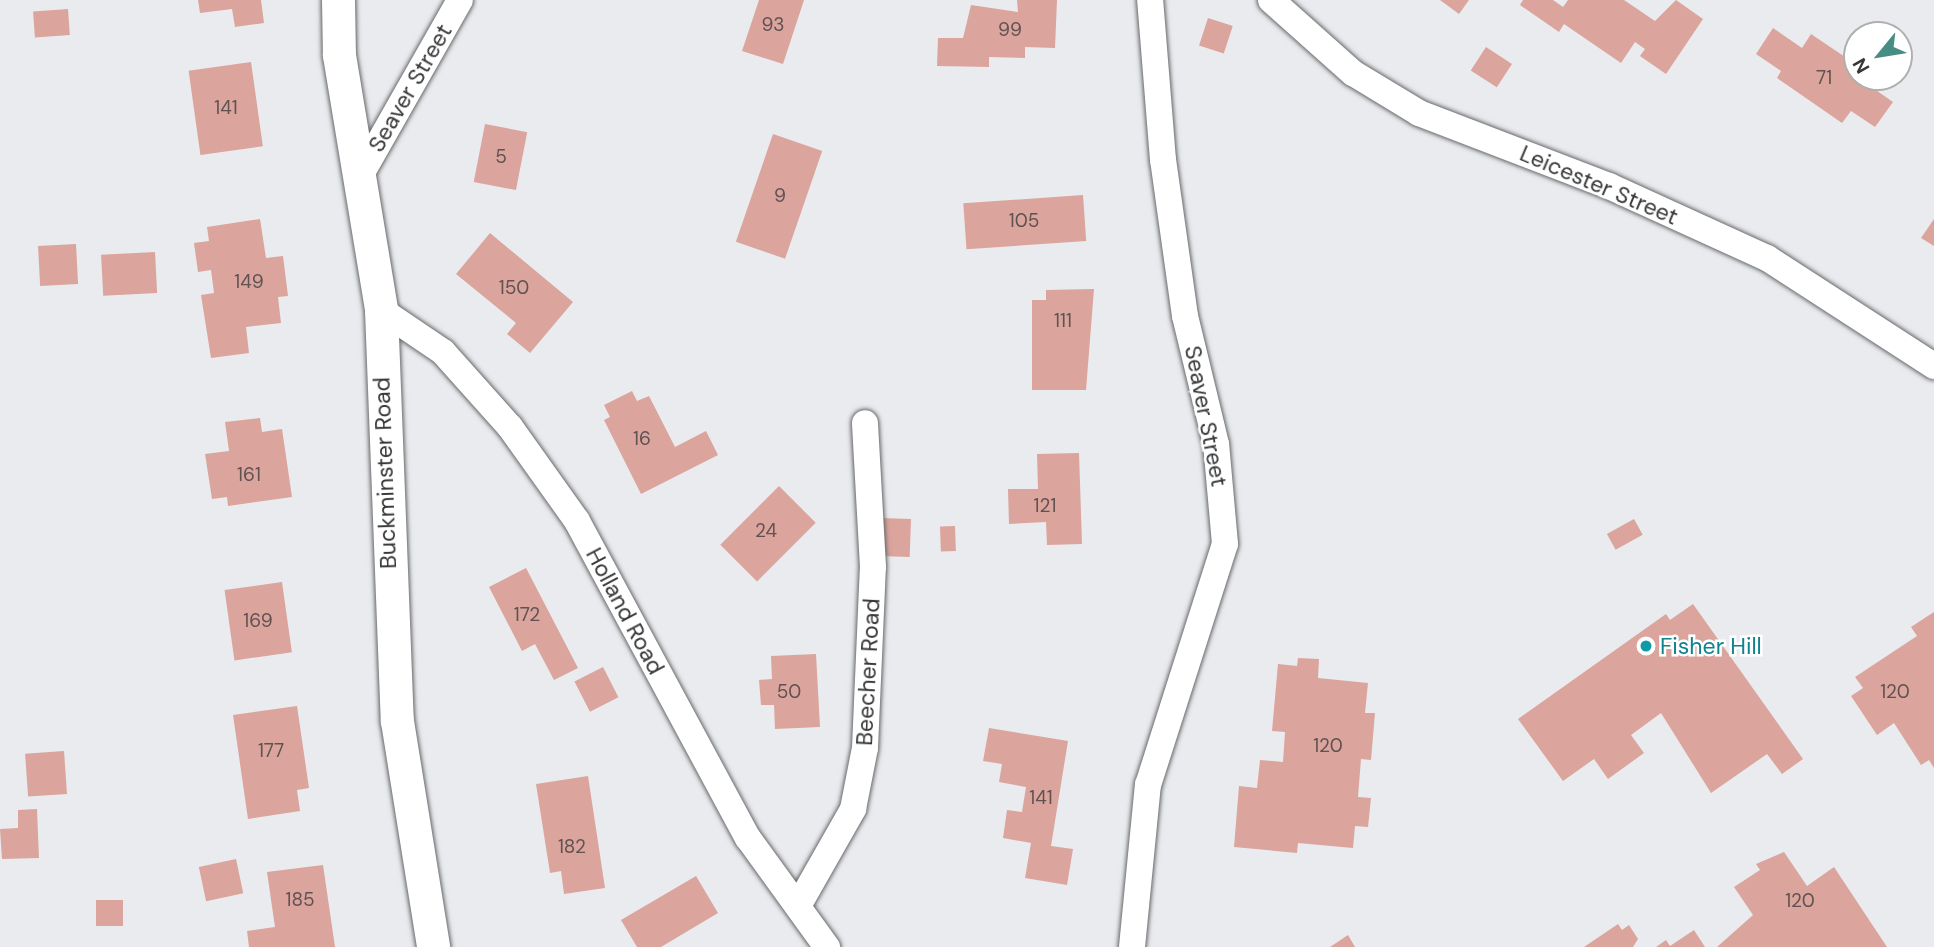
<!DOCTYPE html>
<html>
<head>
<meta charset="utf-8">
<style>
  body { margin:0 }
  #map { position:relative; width:1934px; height:947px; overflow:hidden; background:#e9ebee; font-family:"DM Sans",sans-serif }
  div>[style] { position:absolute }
  .building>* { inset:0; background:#dba49d; transform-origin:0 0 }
  .roads { filter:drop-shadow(0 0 2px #68696b) drop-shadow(0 0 2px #68696b) }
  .minor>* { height:26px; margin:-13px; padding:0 13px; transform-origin:13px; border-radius:13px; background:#fff }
  .tertiary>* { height:33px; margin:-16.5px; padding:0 16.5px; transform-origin:16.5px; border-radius:16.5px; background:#fff }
  .dots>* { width:19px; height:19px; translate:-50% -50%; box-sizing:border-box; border:4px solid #fff; border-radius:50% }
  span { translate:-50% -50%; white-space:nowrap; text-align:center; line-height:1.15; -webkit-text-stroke:5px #fff; paint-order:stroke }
  .number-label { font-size:19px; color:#5f5251 }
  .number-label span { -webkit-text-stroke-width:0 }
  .street-label { font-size:23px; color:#363738 }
  .culture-label { font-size:23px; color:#0d838f }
  .left { translate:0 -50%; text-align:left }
  .north { position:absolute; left:1843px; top:21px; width:70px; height:70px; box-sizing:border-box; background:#fff; border:2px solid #afafaf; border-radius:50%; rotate:240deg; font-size:19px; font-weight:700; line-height:28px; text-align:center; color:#363738 }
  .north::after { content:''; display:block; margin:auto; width:24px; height:32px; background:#478d84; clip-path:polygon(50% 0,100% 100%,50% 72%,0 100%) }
</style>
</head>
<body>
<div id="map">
  <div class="building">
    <i style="clip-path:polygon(198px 0,261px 0,264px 23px,235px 27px,232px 9px,200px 13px)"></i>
    <i style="clip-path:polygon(759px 0,804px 0,783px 64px,742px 51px)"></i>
    <i style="clip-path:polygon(1017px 0,1057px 0,1055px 48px,1025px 47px,1025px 58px,989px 57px,989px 67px,937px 66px,938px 38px,963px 38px,971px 5px,1018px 12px)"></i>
    <i style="clip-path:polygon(1440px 0,1469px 0,1459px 14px)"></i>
    <i style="clip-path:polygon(1523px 0,1553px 0,1563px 7px,1568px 0,1624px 0,1655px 21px,1676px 0,1703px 19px,1666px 74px,1640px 56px,1645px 49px,1635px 42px,1621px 63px,1564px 24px,1559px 32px,1520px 5px)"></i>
    <i style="left:68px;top:9px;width:26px;height:35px;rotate:86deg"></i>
    <i style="left:1208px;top:18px;width:26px;height:29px;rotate:18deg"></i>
    <i style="clip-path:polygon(1773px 28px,1802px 48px,1811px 34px,1857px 65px,1857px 77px,1872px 77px,1867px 84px,1893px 102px,1875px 127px,1851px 111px,1842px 123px,1777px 78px,1781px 71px,1756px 54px)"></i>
    <i style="left:1486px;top:47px;width:31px;height:28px;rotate:33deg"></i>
    <i style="left:251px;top:62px;width:85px;height:63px;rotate:82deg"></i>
    <i style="left:485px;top:124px;width:43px;height:59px;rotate:11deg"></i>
    <i style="left:773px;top:134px;width:52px;height:114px;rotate:19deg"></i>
    <i style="left:1083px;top:195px;width:46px;height:120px;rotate:86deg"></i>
    <i style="clip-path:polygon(260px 219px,266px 258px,283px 256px,288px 296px,278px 297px,281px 323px,246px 327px,249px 353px,211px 358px,201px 295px,214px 293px,211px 270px,198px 272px,194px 243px,209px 241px,207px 227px)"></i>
    <i style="clip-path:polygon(1934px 219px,1934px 246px,1921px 238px)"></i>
    <i style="clip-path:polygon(490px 233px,573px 302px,530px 353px,507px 334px,516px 323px,456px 274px)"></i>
    <i style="left:76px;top:244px;width:40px;height:38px;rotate:87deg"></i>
    <i style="left:155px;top:252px;width:41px;height:54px;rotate:87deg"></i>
    <i style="clip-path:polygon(1094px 289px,1086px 390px,1032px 390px,1032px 300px,1046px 300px,1046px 290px)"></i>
    <i style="clip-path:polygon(632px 391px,637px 401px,649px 396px,675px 447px,706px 431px,718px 455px,641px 494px,604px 420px,610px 417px,604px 405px)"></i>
    <i style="clip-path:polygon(260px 418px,262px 432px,282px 429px,292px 497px,228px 506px,227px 497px,212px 499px,205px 454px,229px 451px,225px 422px)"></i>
    <i style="clip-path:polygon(1079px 453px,1082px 544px,1047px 545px,1046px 522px,1009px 524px,1008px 489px,1038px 489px,1037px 454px)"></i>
    <i style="left:779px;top:486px;width:52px;height:83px;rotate:45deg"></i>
    <i style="left:880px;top:518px;width:31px;height:38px;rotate:2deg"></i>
    <i style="left:1634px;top:519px;width:18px;height:31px;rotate:61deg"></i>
    <i style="left:955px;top:526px;width:25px;height:15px;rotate:88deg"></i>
    <i style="clip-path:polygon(526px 568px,578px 668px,554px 680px,535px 644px,522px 651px,489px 587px)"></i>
    <i style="left:282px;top:582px;width:71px;height:58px;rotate:82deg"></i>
    <i style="clip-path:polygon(1693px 604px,1803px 759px,1782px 774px,1767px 754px,1711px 793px,1661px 713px,1631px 735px,1644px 753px,1608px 779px,1594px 759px,1563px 781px,1518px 719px,1666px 614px,1670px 620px)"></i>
    <i style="clip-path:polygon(1934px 612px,1934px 768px,1929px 760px,1921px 765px,1894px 723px,1877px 735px,1851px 696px,1863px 688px,1855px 677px,1917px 636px,1911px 627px)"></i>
    <i style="clip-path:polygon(816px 654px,820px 727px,775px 729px,774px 705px,761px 705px,759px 680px,772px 679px,771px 656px)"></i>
    <i style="clip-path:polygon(1298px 658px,1319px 659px,1318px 678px,1368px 683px,1365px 713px,1375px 713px,1371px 760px,1361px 759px,1358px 797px,1371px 798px,1368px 827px,1355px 826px,1353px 848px,1298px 843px,1297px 853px,1234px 847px,1239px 786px,1257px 788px,1260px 760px,1283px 762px,1285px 732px,1272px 731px,1278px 664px,1297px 666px)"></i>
    <i style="left:603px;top:667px;width:34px;height:32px;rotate:63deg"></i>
    <i style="clip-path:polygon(297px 706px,309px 788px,297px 790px,300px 811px,248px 819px,233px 715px)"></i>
    <i style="clip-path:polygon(989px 728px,1068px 741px,1051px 846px,1073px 849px,1067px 885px,1025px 878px,1031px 843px,1003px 838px,1007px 810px,1022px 812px,1026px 787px,999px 782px,1002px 764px,983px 761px)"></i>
    <i style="left:64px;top:751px;width:43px;height:39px;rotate:86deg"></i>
    <i style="clip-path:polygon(588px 776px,605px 888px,564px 894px,561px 871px,550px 873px,536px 784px)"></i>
    <i style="clip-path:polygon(37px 809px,39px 858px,2px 859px,0 829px,18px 828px,18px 810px)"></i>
    <i style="clip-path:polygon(1784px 852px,1807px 886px,1834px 867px,1887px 947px,1717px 947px,1753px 915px,1734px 887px,1760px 870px,1756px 864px)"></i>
    <i style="left:236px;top:859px;width:35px;height:38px;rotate:78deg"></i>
    <i style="clip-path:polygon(323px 865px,335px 947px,249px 947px,247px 931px,275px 927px,267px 872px)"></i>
    <i style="clip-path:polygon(696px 876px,718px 913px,661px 947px,637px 947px,621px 920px)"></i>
    <i style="left:96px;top:900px;width:27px;height:26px"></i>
    <i style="clip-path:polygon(1618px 924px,1622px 930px,1629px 925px,1638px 939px,1633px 947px,1584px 947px)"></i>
    <i style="clip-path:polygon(1694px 930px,1705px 947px,1656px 947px,1666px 940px,1670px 946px)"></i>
    <i style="clip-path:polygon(1348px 935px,1355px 947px,1330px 947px)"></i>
  </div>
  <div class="roads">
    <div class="minor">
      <i style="left:1271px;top:0;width:110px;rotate:41.7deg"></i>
      <i style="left:1353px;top:73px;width:77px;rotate:31.2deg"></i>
      <i style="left:1419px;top:113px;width:204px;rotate:21deg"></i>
      <i style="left:1609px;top:186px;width:174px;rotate:24.5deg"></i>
      <i style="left:1767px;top:258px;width:199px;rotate:32.9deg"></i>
      <i style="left:360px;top:176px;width:202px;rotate:-60.4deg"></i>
      <i style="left:381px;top:310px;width:75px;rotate:34.1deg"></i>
      <i style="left:443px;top:352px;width:101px;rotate:48.2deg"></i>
      <i style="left:510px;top:427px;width:115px;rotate:54.5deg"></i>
      <i style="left:577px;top:521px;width:360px;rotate:61.7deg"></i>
      <i style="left:748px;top:838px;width:135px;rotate:54.1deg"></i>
      <i style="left:798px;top:906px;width:112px;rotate:-60.4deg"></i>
      <i style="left:853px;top:809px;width:62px;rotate:-78.9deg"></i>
      <i style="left:865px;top:748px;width:181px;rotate:-87.5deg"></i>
      <i style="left:873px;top:567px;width:144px;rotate:-93.2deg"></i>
      <i style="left:1132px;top:947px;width:163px;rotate:-84.4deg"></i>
      <i style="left:1148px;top:785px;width:253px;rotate:-72.3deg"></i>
      <i style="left:1225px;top:544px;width:100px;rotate:-95.1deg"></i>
      <i style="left:1216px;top:444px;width:132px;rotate:-103.6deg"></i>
      <i style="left:1185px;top:316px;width:158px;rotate:-98deg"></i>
      <i style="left:1163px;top:160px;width:161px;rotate:-94.6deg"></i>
    </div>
    <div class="tertiary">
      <i style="left:338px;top:0;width:55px;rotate:89deg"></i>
      <i style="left:339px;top:55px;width:258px;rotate:80.6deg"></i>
      <i style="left:381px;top:310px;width:411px;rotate:87.8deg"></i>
      <i style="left:397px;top:721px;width:229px;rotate:80.9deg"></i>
    </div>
  </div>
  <div class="dots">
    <i style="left:1646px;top:646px;background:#0f9aa8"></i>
  </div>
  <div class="number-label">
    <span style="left:773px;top:25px">93</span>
    <span style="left:1010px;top:30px">99</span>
    <span style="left:1824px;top:78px">71</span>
    <span style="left:226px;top:108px">141</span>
    <span style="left:501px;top:157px">5</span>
    <span style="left:780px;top:196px">9</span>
    <span style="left:1024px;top:221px">105</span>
    <span style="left:249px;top:282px">149</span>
    <span style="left:514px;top:288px">150</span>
    <span style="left:1063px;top:321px">111</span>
    <span style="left:642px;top:439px">16</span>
    <span style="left:249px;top:475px">161</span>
    <span style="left:1045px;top:506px">121</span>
    <span style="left:766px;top:531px">24</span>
    <span style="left:527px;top:615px">172</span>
    <span style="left:258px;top:621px">169</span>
    <span style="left:789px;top:692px">50</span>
    <span style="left:1895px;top:692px">120</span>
    <span style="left:1328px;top:746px">120</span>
    <span style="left:271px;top:751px">177</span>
    <span style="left:1041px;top:798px">141</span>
    <span style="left:572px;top:847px">182</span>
    <span style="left:300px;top:900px">185</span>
    <span style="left:1800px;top:901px">120</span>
  </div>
  <div class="street-label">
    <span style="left:410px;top:88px;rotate:-60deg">Seaver Street</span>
    <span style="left:1599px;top:185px;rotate:23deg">Leicester Street</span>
    <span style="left:1206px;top:416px;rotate:79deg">Seaver Street</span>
    <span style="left:385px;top:473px;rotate:-92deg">Buckminster Road</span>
    <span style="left:625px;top:611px;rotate:62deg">Holland Road</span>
    <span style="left:868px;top:672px;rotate:-87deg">Beecher Road</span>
  </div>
  <div class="culture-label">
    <span class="left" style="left:1660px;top:646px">Fisher Hill</span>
  </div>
  <div class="north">N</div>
</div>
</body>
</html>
